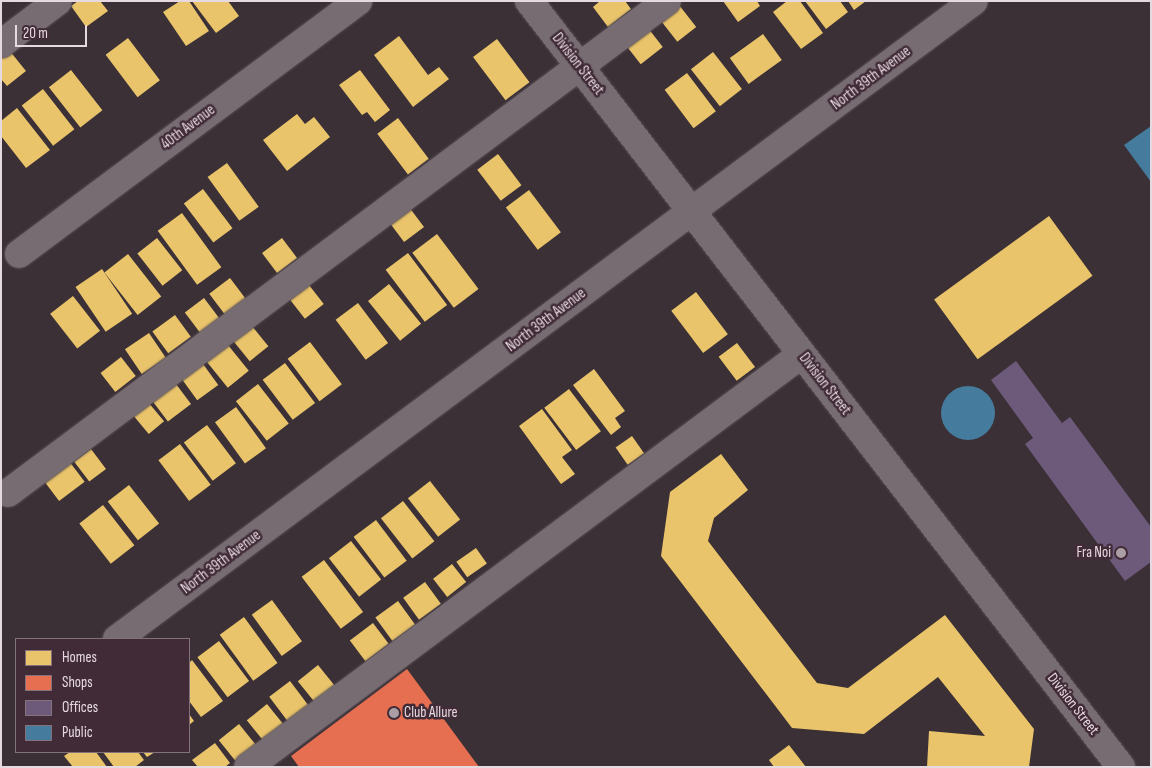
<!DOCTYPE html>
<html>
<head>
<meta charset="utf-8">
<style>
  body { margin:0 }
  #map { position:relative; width:1152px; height:768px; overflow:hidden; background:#3b3036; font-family:"Sofia Sans Condensed",sans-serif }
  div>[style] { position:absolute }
  .homes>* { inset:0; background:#e9c46a; transform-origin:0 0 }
  .shops>* { inset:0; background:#e76f51 }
  .offices>* { inset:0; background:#6d597a }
  .public>* { inset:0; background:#457b9d }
  .round { border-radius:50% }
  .roads { filter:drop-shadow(0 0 1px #594f54) drop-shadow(0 0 1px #594f54) }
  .minor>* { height:28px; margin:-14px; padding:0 14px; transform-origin:14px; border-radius:14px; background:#766c72 }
  .dots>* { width:14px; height:14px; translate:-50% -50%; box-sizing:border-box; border:2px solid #402b37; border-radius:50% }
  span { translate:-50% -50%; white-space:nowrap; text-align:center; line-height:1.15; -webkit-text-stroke:5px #402b37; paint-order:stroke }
  .street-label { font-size:15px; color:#e7d9e0 }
  .poi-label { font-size:15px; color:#e7d9e0 }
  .right { translate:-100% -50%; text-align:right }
  .left { translate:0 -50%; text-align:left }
  .frame { position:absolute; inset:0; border:2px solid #e7d9e0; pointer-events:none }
  .legend { position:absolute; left:15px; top:638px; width:175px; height:115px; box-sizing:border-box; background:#402b37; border:1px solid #83717b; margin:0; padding:6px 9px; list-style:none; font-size:15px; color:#e7d9e0 }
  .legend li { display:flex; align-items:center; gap:10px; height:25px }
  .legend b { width:25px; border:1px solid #83717b }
  .scale { position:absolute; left:15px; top:25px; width:72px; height:22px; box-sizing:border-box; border:2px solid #e7d9e0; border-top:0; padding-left:6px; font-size:15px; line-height:18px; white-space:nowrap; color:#e7d9e0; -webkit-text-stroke:4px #402b37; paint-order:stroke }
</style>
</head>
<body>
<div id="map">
  <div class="homes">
    <i style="clip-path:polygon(78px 1px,100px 1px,108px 11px,86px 27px,71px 6px)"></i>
    <i style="clip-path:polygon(180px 1px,189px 1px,209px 31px,186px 46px,163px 12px)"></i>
    <i style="clip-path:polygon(192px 1px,228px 1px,239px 16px,216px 33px)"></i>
    <i style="clip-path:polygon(600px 1px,625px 1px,631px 9px,608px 27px,593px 7px)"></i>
    <i style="clip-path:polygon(723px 1px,757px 1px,760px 6px,738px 22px)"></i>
    <i style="clip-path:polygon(787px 1px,800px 1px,823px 33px,801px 49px,773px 12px)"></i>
    <i style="clip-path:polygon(805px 1px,840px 1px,848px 12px,826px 29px)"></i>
    <i style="clip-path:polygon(848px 1px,866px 1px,854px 10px)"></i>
    <i style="left:679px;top:5px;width:28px;height:24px;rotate:52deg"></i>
    <i style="left:648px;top:28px;width:24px;height:28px;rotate:52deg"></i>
    <i style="left:763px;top:34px;width:32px;height:41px;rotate:54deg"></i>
    <i style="clip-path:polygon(399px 36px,428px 75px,439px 67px,449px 79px,413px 107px,374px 55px)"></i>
    <i style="left:128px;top:38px;width:53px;height:28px;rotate:53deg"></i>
    <i style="left:497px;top:39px;width:54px;height:30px;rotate:53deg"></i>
    <i style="clip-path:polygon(9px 50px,26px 71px,7px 86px,1px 79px,1px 57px)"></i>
    <i style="left:713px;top:52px;width:47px;height:28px;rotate:52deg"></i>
    <i style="left:71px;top:70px;width:51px;height:28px;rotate:52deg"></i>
    <i style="clip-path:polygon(360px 70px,390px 110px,375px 122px,367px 112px,362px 115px,339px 85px)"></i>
    <i style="left:687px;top:73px;width:48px;height:28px;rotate:53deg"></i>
    <i style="left:43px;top:89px;width:51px;height:27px;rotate:52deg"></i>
    <i style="clip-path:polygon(17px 108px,50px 150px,26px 168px,1px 136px,1px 121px)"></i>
    <i style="clip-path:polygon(297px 114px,305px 124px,314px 117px,330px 137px,287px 171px,263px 140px)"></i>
    <i style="left:398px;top:118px;width:51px;height:26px;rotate:53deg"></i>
    <i style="left:498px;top:154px;width:39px;height:26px;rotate:53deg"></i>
    <i style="left:227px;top:163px;width:54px;height:24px;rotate:54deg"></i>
    <i style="left:203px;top:189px;width:49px;height:24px;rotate:53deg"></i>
    <i style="left:529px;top:190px;width:53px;height:29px;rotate:53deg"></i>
    <i style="left:409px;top:207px;width:25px;height:25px;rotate:53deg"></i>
    <i style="left:182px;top:213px;width:67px;height:30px;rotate:54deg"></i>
    <i style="left:1049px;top:216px;width:74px;height:142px;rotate:54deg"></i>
    <i style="left:437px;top:234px;width:69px;height:31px;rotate:53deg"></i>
    <i style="left:157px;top:238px;width:41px;height:25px;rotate:52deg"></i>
    <i style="left:282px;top:238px;width:25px;height:25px;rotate:53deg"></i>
    <i style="left:408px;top:253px;width:65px;height:28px;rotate:53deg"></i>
    <i style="left:128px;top:254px;width:54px;height:30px;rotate:52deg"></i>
    <i style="left:102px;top:269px;width:54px;height:32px;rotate:56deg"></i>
    <i style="left:230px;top:278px;width:26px;height:26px;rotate:53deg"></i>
    <i style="left:389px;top:284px;width:51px;height:27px;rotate:51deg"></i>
    <i style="left:309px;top:285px;width:24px;height:24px;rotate:52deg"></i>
    <i style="left:696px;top:292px;width:53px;height:31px;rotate:53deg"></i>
    <i style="left:73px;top:296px;width:44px;height:29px;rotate:52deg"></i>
    <i style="left:204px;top:298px;width:26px;height:24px;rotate:53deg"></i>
    <i style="left:358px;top:303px;width:50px;height:28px;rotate:53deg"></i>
    <i style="left:175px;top:315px;width:27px;height:28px;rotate:54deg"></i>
    <i style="left:252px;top:326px;width:26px;height:24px;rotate:51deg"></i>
    <i style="left:149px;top:333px;width:30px;height:29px;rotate:56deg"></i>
    <i style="left:310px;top:342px;width:53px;height:28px;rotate:53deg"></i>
    <i style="left:737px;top:343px;width:30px;height:23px;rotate:53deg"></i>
    <i style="left:228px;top:345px;width:33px;height:27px;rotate:51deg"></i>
    <i style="left:121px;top:357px;width:24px;height:26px;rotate:52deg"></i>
    <i style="left:285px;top:363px;width:50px;height:28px;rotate:53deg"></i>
    <i style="left:203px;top:364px;width:26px;height:26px;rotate:54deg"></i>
    <i style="clip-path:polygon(594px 369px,625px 411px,615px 418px,621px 427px,611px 435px,573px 385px)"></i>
    <i style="left:176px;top:384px;width:25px;height:29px;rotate:53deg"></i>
    <i style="left:258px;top:384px;width:50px;height:28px;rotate:52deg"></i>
    <i style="left:569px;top:389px;width:53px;height:31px;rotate:53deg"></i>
    <i style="left:148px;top:402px;width:25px;height:20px;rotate:50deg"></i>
    <i style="left:236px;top:407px;width:51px;height:26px;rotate:54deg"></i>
    <i style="clip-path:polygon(542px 409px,572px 450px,562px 457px,575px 474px,561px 484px,519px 426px)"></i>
    <i style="left:207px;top:425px;width:48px;height:29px;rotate:53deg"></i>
    <i style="left:632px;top:436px;width:21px;height:20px;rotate:55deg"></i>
    <i style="left:180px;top:444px;width:51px;height:27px;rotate:53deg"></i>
    <i style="left:91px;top:449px;width:25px;height:21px;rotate:53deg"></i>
    <i style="clip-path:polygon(721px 454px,748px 490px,714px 518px,708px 541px,817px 683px,848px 688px,945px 615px,1034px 729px,1029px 767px,927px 767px,929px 731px,985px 736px,938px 677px,864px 734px,792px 728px,661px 556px,670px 492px)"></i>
    <i style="left:69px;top:461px;width:26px;height:32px;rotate:53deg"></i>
    <i style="left:430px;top:481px;width:49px;height:28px;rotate:52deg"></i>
    <i style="left:129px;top:485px;width:49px;height:27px;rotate:52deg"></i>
    <i style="left:403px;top:501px;width:51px;height:28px;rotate:52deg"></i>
    <i style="left:103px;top:505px;width:51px;height:30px;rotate:52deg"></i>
    <i style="left:376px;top:520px;width:51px;height:28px;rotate:53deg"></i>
    <i style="left:351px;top:541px;width:49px;height:28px;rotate:52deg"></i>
    <i style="left:476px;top:548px;width:19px;height:24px;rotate:55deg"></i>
    <i style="left:324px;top:560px;width:65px;height:28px;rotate:53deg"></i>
    <i style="left:452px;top:564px;width:23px;height:24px;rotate:52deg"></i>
    <i style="left:425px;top:582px;width:27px;height:27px;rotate:54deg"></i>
    <i style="left:272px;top:600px;width:51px;height:25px;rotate:54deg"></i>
    <i style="left:398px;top:601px;width:29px;height:28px;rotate:54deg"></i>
    <i style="left:244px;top:617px;width:57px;height:30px;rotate:54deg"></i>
    <i style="left:373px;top:623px;width:26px;height:29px;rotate:53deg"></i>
    <i style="left:219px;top:641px;width:50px;height:27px;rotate:53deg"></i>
    <i style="clip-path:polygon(192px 660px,223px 701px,201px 717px,189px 701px,189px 663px)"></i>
    <i style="left:318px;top:665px;width:26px;height:26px;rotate:51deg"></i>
    <i style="left:290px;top:681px;width:31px;height:26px;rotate:53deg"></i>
    <i style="left:267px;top:704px;width:26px;height:26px;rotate:51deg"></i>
    <i style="clip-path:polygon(189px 714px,194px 721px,189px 725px)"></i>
    <i style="left:239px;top:724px;width:26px;height:26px;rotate:51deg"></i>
    <i style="clip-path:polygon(215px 743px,230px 763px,225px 767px,198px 767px,192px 760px)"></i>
    <i style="clip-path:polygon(789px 745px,806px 767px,774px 767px,769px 760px)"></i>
    <i style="clip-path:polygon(70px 752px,96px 752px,107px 767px,73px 767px,64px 756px)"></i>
    <i style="clip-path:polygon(103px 752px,138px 752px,144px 760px,135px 767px,114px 767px)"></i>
    <i style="clip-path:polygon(143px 752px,155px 752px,147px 757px)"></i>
  </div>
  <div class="shops">
    <i style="clip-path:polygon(407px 669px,479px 767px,299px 767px,291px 756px)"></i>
  </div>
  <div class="offices">
    <i style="clip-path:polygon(1016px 361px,1062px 423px,1070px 417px,1151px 527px,1151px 562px,1125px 581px,1025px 444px,1033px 438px,991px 380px)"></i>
  </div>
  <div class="public">
    <i style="clip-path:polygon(1151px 126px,1151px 182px,1124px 145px)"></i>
    <i class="round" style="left:941px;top:386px;width:54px;height:54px"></i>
  </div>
  <div class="roads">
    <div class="minor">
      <i style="left:529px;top:1px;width:968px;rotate:52.3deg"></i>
      <i style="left:1px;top:44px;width:71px;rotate:-37deg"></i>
      <i style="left:19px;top:254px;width:423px;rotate:-36.7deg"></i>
      <i style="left:8px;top:493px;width:822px;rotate:-36.74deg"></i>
      <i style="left:117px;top:639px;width:1068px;rotate:-36.67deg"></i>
      <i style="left:248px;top:767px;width:691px;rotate:-36.7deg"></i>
    </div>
  </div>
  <div class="dots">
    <i style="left:1121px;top:553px;background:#ab9ea4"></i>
    <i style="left:394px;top:713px;background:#ab9ea4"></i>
  </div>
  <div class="street-label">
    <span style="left:578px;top:64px;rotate:52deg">Division Street</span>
    <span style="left:871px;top:78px;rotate:-37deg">North 39th Avenue</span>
    <span style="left:188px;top:127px;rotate:-37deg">40th Avenue</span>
    <span style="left:546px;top:320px;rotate:-37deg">North 39th Avenue</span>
    <span style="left:825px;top:384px;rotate:52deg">Division Street</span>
    <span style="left:221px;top:562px;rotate:-37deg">North 39th Avenue</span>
    <span style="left:1073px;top:704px;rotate:52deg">Division Street</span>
  </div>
  <div class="poi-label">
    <span class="right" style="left:1111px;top:553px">Fra Noi</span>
    <span class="left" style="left:404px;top:713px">Club Allure</span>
  </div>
  <div class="frame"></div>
  <ul class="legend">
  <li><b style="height:14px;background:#e9c46a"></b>Homes</li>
  <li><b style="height:14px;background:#e76f51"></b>Shops</li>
  <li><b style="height:14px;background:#6d597a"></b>Offices</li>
  <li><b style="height:14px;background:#457b9d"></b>Public</li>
  </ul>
  <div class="scale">20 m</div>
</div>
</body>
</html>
